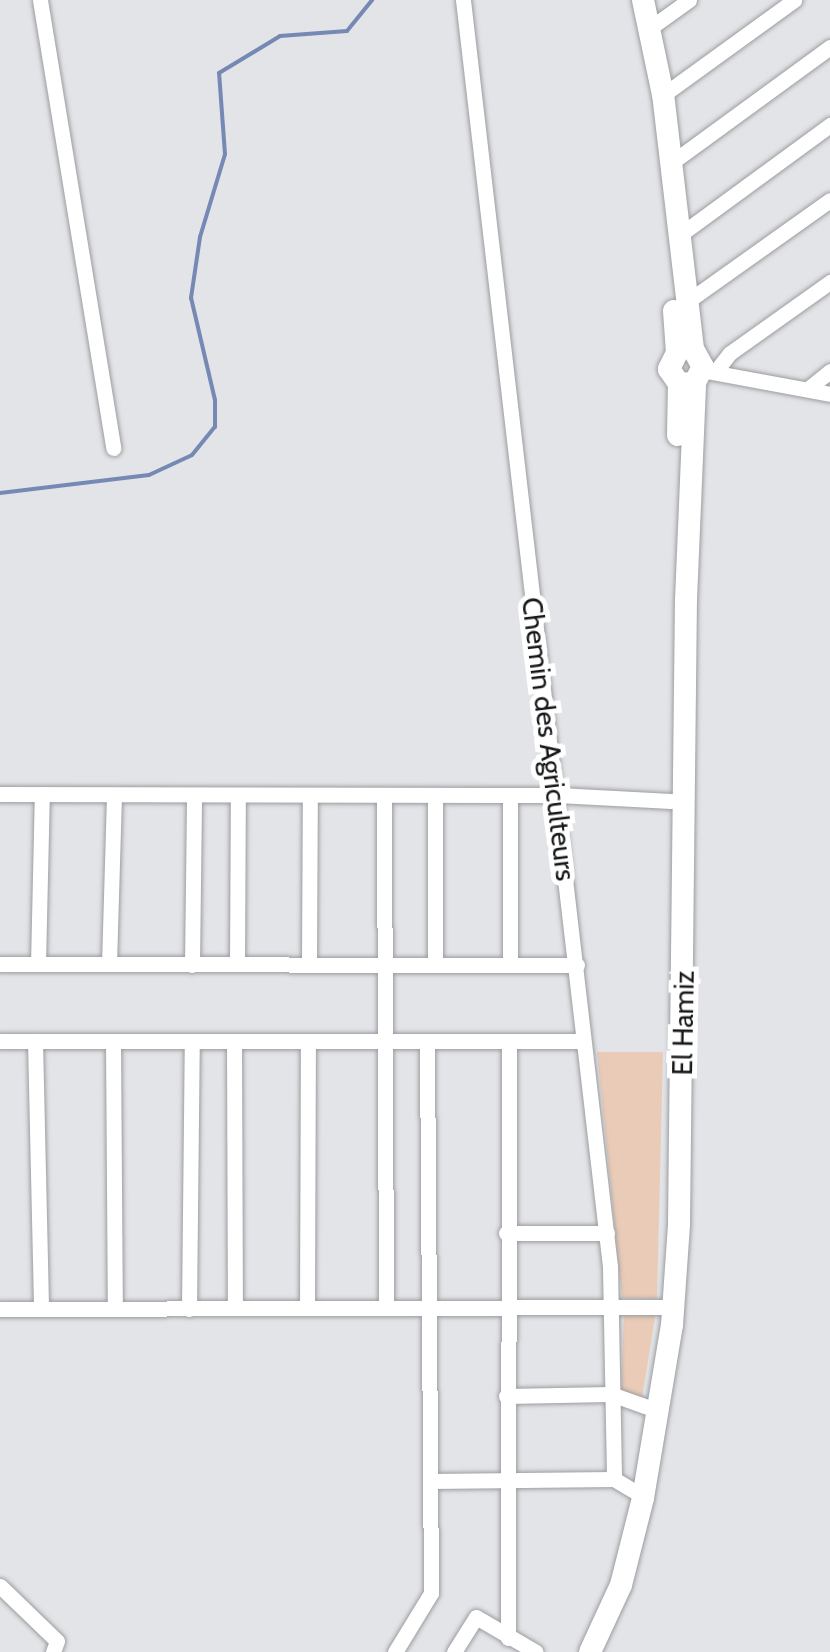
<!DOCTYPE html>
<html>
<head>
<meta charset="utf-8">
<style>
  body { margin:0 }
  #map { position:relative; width:830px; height:1652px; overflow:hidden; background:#e2e4e7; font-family:Cabin,sans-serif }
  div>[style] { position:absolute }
  .green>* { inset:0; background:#e9cbb8 }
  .stream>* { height:4px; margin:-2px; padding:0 2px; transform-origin:2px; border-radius:2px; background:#7688b4 }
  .roads { filter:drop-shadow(0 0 2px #9c9da0) drop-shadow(0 0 2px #9c9da0) }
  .minor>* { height:15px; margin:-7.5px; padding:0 7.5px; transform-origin:7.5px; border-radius:7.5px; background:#fff }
  .secondary>* { height:22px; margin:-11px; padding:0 11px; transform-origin:11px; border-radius:11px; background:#fff }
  span { translate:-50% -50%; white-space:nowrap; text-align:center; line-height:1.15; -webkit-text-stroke:10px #fff; paint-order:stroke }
  .street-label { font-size:28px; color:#161718 }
</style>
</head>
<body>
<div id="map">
  <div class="green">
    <i style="clip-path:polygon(597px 1052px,663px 1052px,657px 1299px,622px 1298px)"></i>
    <i style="clip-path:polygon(656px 1311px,642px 1398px,621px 1393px,624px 1313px)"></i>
  </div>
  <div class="stream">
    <i style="left:0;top:493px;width:150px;rotate:-6.9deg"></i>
    <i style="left:149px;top:475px;width:47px;rotate:-24.9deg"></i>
    <i style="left:192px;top:455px;width:36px;rotate:-51deg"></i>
    <i style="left:215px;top:427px;width:27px;rotate:-90deg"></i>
    <i style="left:215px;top:400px;width:105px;rotate:-103.2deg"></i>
    <i style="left:191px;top:298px;width:62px;rotate:-81.6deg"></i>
    <i style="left:200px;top:237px;width:87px;rotate:-73.2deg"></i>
    <i style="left:225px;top:154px;width:81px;rotate:-94.2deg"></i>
    <i style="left:219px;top:73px;width:71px;rotate:-31.2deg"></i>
    <i style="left:280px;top:36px;width:67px;rotate:-4.3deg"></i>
    <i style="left:347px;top:31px;width:40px;rotate:-51deg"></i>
  </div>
  <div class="roads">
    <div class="minor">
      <i style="left:40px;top:0;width:454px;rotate:80.7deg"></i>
      <i style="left:463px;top:0;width:1275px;rotate:83.38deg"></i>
      <i style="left:610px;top:1267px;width:212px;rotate:88.9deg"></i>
      <i style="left:650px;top:28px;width:48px;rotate:-35.7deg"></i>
      <i style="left:663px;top:95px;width:162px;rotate:-35.9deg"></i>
      <i style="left:671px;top:163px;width:197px;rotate:-36.1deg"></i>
      <i style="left:681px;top:234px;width:185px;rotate:-36.2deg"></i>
      <i style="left:688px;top:301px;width:174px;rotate:-35.4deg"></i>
      <i style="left:706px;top:371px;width:126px;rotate:10.5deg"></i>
      <i style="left:715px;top:372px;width:24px;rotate:-52deg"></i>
      <i style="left:730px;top:353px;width:123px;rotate:-35.4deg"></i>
      <i style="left:809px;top:388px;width:27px;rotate:-39deg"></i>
      <i style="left:0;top:794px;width:558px;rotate:0.1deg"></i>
      <i style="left:558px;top:795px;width:113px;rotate:3deg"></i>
      <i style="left:384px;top:795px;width:513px;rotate:89.78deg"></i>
      <i style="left:435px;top:796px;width:169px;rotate:90deg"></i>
      <i style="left:309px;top:961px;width:166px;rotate:-89.7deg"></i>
      <i style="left:0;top:964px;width:577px;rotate:0.1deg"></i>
      <i style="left:38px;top:964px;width:170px;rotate:-88.7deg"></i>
      <i style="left:109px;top:964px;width:169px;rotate:-88.3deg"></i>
      <i style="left:237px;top:964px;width:169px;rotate:-89.7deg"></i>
      <i style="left:192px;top:965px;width:170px;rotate:-89.3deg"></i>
      <i style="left:510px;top:965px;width:169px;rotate:-90deg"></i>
      <i style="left:0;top:1041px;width:583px"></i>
      <i style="left:35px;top:1041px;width:268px;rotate:88.7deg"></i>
      <i style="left:113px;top:1041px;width:268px;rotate:89.6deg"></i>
      <i style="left:234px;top:1041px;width:267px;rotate:89.8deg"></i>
      <i style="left:506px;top:1233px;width:101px"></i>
      <i style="left:307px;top:1308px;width:267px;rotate:-89.8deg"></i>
      <i style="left:0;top:1309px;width:664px;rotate:-0.17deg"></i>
      <i style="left:189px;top:1309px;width:268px;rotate:-89.4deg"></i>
      <i style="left:506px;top:1396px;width:105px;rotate:-1.1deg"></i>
      <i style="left:611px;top:1394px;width:45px;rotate:19.7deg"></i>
      <i style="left:430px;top:1481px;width:184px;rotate:-0.6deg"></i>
      <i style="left:614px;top:1479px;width:27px;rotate:31deg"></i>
      <i style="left:0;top:1586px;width:79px;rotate:44deg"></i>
      <i style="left:57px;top:1641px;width:12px;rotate:110deg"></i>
      <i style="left:508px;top:1638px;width:597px;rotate:-89.9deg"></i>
      <i style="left:395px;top:1652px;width:69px;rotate:-58.6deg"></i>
      <i style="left:431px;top:1593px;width:552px;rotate:-90.42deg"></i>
      <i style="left:454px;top:1652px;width:41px;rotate:-57.8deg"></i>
      <i style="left:476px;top:1617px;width:69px;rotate:30.3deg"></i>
    </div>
    <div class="secondary">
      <i style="left:674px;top:311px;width:42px;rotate:85.9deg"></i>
      <i style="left:677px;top:353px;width:18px;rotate:117deg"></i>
      <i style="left:669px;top:369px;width:18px;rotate:56deg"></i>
      <i style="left:679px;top:384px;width:13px;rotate:-4deg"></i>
      <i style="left:678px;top:435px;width:51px;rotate:-88.9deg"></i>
      <i style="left:590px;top:1652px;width:74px;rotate:-65.2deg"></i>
      <i style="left:621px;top:1585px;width:90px;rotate:-75.8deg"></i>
      <i style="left:643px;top:1498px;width:175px;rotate:-80.5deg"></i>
      <i style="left:672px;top:1325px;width:101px;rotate:-86deg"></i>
      <i style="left:679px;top:1224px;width:624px;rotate:-89.36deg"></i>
      <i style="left:686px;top:600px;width:218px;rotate:-87.6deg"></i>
      <i style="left:695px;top:382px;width:17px;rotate:-62deg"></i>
      <i style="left:703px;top:367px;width:21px;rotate:-119deg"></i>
      <i style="left:693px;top:349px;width:256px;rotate:-96.7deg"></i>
      <i style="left:663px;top:95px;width:97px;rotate:-101.9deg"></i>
    </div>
  </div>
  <div class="street-label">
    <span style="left:549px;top:739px;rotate:83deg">Chemin des Agriculteurs</span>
    <span style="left:683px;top:1023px;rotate:-89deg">El Hamiz</span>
  </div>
</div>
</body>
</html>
